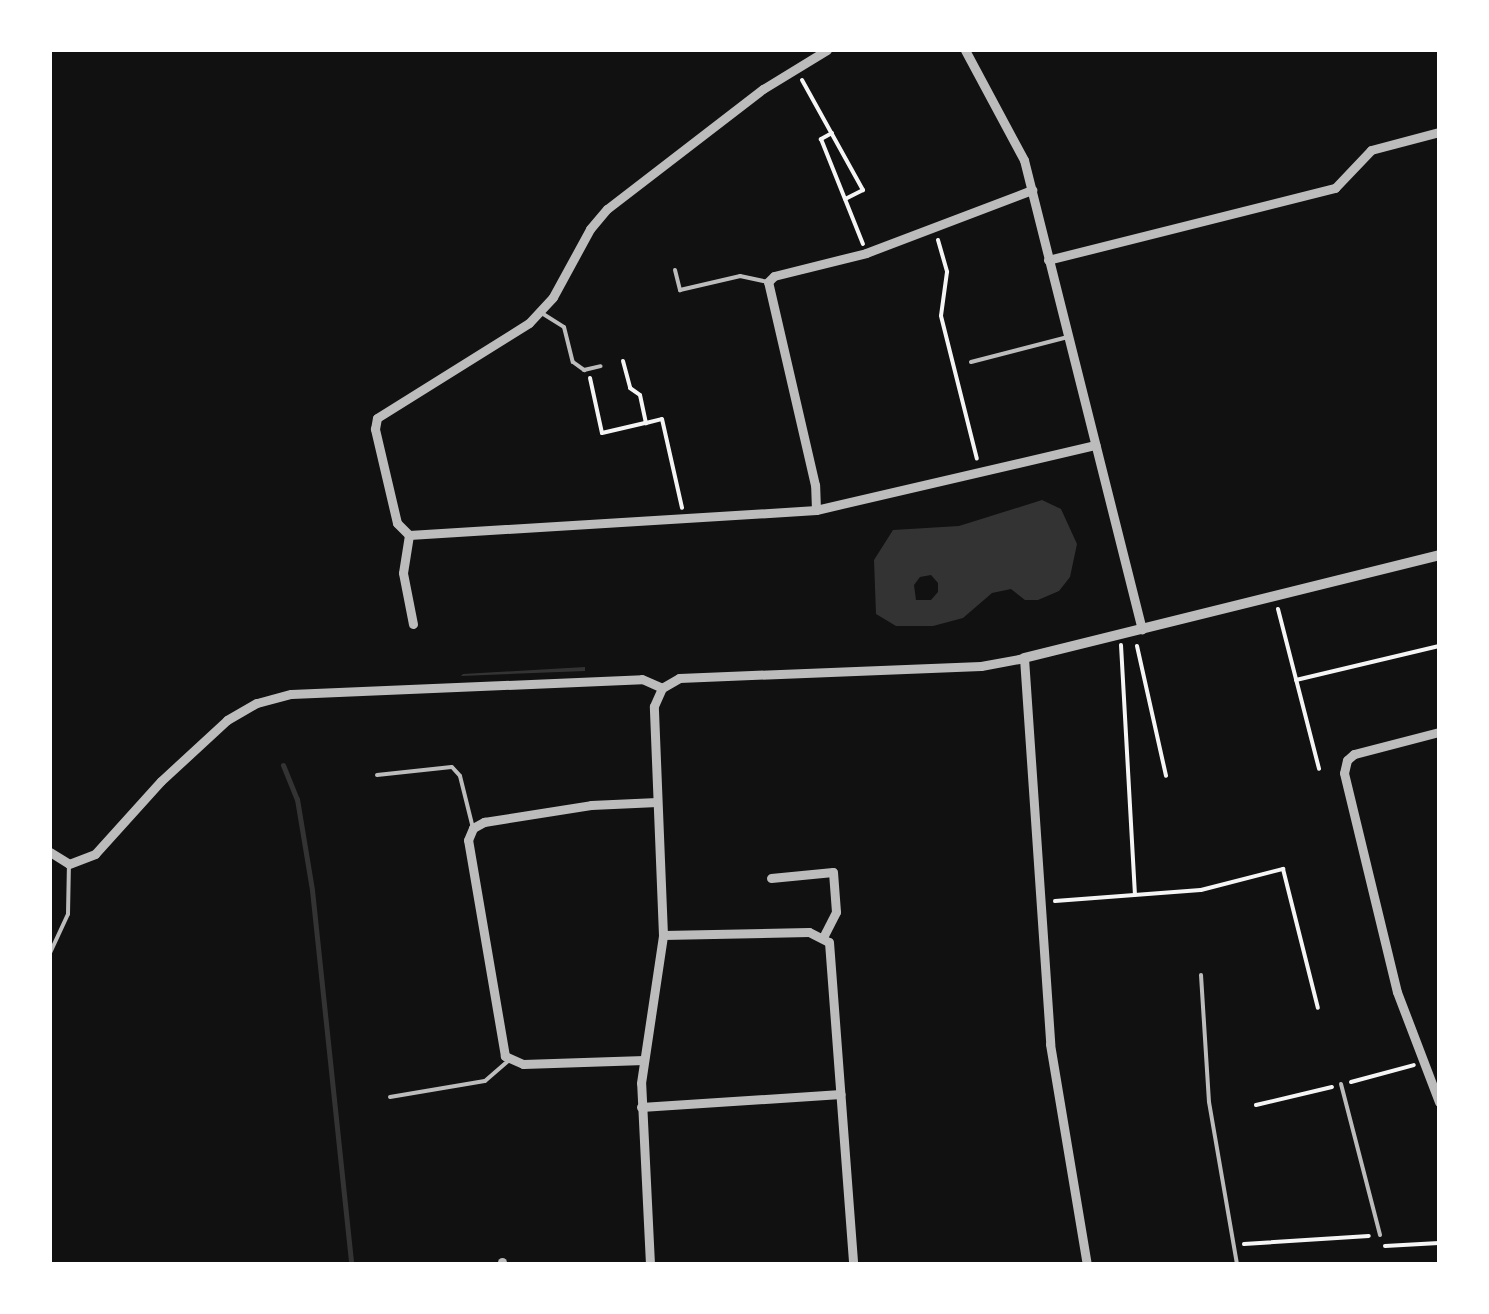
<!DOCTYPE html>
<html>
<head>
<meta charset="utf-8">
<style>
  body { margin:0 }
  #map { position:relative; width:1489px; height:1314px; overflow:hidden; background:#111; font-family:"DM Sans",sans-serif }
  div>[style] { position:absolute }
  .water>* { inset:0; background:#333 }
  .stream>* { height:5px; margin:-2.5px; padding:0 2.5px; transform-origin:2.5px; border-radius:2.5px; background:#333 }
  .path>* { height:4px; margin:-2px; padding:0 2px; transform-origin:2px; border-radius:2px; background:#f5f5f5 }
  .service>* { height:4px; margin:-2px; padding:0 2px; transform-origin:2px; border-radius:2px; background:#bcbcbc }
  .minor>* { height:9px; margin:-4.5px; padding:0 4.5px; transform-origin:4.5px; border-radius:4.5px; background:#bcbcbc }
  .tertiary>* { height:10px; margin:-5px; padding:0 5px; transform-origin:5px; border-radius:5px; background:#bcbcbc }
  span { translate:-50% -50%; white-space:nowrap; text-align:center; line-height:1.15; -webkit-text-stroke:8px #fff; paint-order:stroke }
  .frame { position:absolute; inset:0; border:52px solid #fff; pointer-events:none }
</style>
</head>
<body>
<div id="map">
  <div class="water">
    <i style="clip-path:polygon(evenodd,1042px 500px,1061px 509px,1077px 544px,1070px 577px,1059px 591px,1038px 600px,1025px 600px,1011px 589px,992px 593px,963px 618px,933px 626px,896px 626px,876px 614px,874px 560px,893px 530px,959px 526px,1042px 500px,931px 575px,938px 583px,938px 592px,931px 600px,916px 600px,914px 585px,920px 577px,931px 575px)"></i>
    <i style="clip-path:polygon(585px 667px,585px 671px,461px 676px,463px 674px)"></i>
  </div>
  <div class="stream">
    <i style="left:283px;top:765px;width:37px;rotate:68deg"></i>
    <i style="left:297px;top:799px;width:92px;rotate:80.6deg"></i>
    <i style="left:312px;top:890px;width:376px;rotate:84deg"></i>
  </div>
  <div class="path">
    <i style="left:802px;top:80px;width:126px;rotate:61deg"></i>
    <i style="left:863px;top:190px;width:20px;rotate:153deg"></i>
    <i style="left:832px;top:133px;width:13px;rotate:151deg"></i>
    <i style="left:821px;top:139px;width:113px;rotate:68.2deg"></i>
    <i style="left:938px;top:240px;width:33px;rotate:74deg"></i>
    <i style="left:947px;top:272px;width:44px;rotate:97.8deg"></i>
    <i style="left:941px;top:316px;width:147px;rotate:75.9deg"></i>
    <i style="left:623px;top:361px;width:28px;rotate:75deg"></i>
    <i style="left:630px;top:388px;width:12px;rotate:35deg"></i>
    <i style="left:640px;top:395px;width:29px;rotate:78deg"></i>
    <i style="left:646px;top:423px;width:16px;rotate:-14deg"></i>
    <i style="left:662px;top:419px;width:91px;rotate:77.3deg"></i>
    <i style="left:590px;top:378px;width:56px;rotate:77.7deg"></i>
    <i style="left:602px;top:433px;width:44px;rotate:-13.1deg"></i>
    <i style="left:1278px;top:609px;width:165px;rotate:75.6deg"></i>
    <i style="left:1121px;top:645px;width:250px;rotate:86.8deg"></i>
    <i style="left:1137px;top:646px;width:133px;rotate:77.4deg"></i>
    <i style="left:1296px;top:680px;width:147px;rotate:-13.4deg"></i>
    <i style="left:1055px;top:901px;width:146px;rotate:-4.3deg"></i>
    <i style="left:1201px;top:890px;width:85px;rotate:-14.4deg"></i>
    <i style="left:1283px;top:869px;width:143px;rotate:75.9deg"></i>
    <i style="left:1351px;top:1082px;width:65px;rotate:-15.1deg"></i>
    <i style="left:1256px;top:1105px;width:78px;rotate:-13.3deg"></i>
    <i style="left:1244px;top:1244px;width:125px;rotate:-3.7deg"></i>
    <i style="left:1385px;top:1246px;width:54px;rotate:-3.2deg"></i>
  </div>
  <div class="service">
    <i style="left:675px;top:270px;width:21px;rotate:76deg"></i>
    <i style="left:680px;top:290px;width:62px;rotate:-13.1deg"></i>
    <i style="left:740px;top:276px;width:29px;rotate:12deg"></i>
    <i style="left:540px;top:312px;width:28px;rotate:32deg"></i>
    <i style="left:564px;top:327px;width:36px;rotate:76deg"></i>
    <i style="left:573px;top:362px;width:14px;rotate:36deg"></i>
    <i style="left:584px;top:370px;width:17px;rotate:-13deg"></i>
    <i style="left:971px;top:362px;width:100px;rotate:-14.5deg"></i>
    <i style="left:377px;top:775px;width:75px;rotate:-6.1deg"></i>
    <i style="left:452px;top:767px;width:12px;rotate:48deg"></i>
    <i style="left:460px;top:776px;width:54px;rotate:76deg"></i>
    <i style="left:50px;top:953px;width:43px;rotate:-65.2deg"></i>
    <i style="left:68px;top:914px;width:50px;rotate:-88.9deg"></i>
    <i style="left:1201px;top:975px;width:127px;rotate:86.4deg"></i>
    <i style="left:1209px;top:1102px;width:164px;rotate:80.2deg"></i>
    <i style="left:1341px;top:1084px;width:156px;rotate:75.5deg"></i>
    <i style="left:390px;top:1097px;width:96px;rotate:-9.6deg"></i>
    <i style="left:485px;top:1081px;width:32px;rotate:-41deg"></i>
  </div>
  <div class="minor">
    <i style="left:965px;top:50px;width:125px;rotate:61.8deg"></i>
    <i style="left:1024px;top:160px;width:484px;rotate:75.9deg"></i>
    <i style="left:1048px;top:260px;width:296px;rotate:-14.1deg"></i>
    <i style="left:1335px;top:188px;width:52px;rotate:-46.5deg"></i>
    <i style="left:1371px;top:150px;width:70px;rotate:-14.8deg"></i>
    <i style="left:816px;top:510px;width:25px;rotate:-92deg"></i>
    <i style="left:815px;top:485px;width:208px;rotate:-103deg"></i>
    <i style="left:768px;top:282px;width:8px;rotate:-45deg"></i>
    <i style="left:774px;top:276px;width:95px;rotate:-14deg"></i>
    <i style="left:866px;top:253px;width:178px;rotate:-20.8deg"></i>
    <i style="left:409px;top:535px;width:17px;rotate:-135deg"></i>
    <i style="left:397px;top:523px;width:97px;rotate:-103.2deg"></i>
    <i style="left:375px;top:429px;width:11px;rotate:-80deg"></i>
    <i style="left:377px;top:418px;width:179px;rotate:-32deg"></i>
    <i style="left:529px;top:323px;width:35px;rotate:-47deg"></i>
    <i style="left:553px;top:297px;width:77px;rotate:-61.4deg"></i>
    <i style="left:590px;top:229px;width:26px;rotate:-50deg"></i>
    <i style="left:607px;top:209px;width:197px;rotate:-37.6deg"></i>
    <i style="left:763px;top:89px;width:75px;rotate:-31.4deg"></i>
    <i style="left:409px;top:535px;width:408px;rotate:-3.5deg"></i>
    <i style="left:816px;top:510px;width:287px;rotate:-13.1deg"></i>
    <i style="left:409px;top:535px;width:38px;rotate:99deg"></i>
    <i style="left:403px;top:573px;width:52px;rotate:78.9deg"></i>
    <i style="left:1439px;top:732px;width:88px;rotate:165.5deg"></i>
    <i style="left:1354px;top:754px;width:9px;rotate:139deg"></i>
    <i style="left:1347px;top:760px;width:13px;rotate:103deg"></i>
    <i style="left:1344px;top:773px;width:225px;rotate:76.4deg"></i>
    <i style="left:1397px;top:992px;width:118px;rotate:69.1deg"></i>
    <i style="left:50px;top:852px;width:22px;rotate:32deg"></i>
    <i style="left:69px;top:864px;width:28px;rotate:-21deg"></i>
    <i style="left:95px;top:854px;width:98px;rotate:-47.9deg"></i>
    <i style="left:161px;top:781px;width:90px;rotate:-42.7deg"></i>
    <i style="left:227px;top:720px;width:34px;rotate:-30deg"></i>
    <i style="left:257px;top:703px;width:35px;rotate:-15deg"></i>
    <i style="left:291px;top:694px;width:351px;rotate:-2.4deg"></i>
    <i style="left:642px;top:679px;width:22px;rotate:24deg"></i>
    <i style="left:662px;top:688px;width:20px;rotate:-30deg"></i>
    <i style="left:679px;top:678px;width:302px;rotate:-2.3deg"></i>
    <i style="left:981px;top:666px;width:44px;rotate:-10.5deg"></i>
    <i style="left:1024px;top:658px;width:387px;rotate:86.1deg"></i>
    <i style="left:1050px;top:1044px;width:223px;rotate:80.5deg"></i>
    <i style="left:771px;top:878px;width:62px;rotate:-5.5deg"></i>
    <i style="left:833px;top:872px;width:40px;rotate:85.7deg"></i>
    <i style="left:836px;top:912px;width:27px;rotate:117deg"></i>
    <i style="left:663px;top:935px;width:146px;rotate:-1.2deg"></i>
    <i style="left:809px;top:932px;width:22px;rotate:27deg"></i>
    <i style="left:829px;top:942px;width:323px;rotate:85.7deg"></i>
    <i style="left:644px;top:1060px;width:121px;rotate:178.1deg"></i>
    <i style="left:523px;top:1064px;width:20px;rotate:-156deg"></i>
    <i style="left:505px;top:1056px;width:219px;rotate:-99.7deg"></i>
    <i style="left:468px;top:840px;width:13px;rotate:-67deg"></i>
    <i style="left:473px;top:828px;width:13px;rotate:-29deg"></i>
    <i style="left:484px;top:822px;width:108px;rotate:-9deg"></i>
    <i style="left:591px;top:805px;width:66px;rotate:-2.6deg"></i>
    <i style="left:641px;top:1107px;width:200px;rotate:-3.7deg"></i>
    <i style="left:502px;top:1262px;width:2px;rotate:90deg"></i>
    <i style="left:650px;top:1264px;width:181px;rotate:-92.8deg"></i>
    <i style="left:641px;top:1083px;width:150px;rotate:-81.5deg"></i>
    <i style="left:663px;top:935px;width:229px;rotate:-92.3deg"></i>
    <i style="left:654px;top:706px;width:20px;rotate:-66deg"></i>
  </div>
  <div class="tertiary">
    <i style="left:1024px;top:658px;width:428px;rotate:-13.9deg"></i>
  </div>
  <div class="frame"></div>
</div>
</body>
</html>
